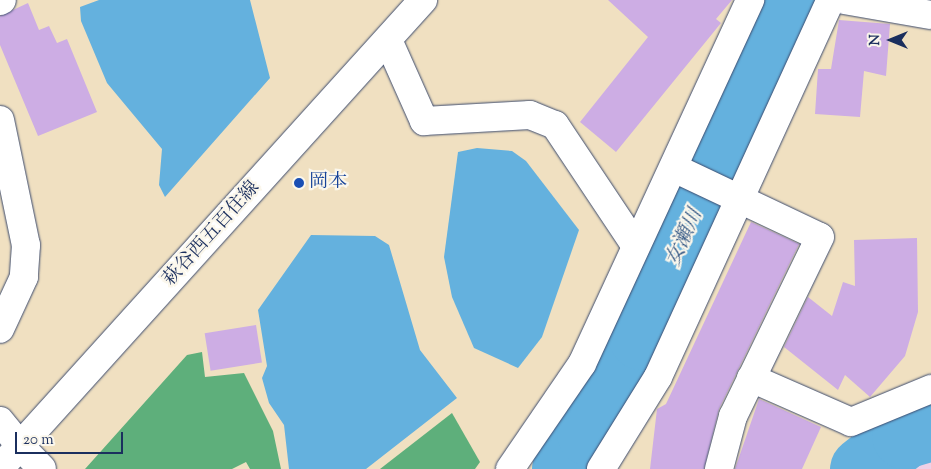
<!DOCTYPE html>
<html>
<head>
<meta charset="utf-8">
<style>
  body { margin:0 }
  #map { position:relative; width:931px; height:469px; overflow:hidden; background:#f0e0c1; font-family:"Sorts Mill Goudy","Noto Serif JP",serif }
  div>[style] { position:absolute }
  .built>* { inset:0; background:#efd0e6 }
  .forest>* { inset:0; background:#5eaf7b }
  .water>* { inset:0; background:#64b1de }
  .river>* { height:65px; margin:-32.5px; padding:0 32.5px; transform-origin:32.5px; border-radius:32.5px; background:#64b1de }
  .building>* { inset:0; background:#cdade4; transform-origin:0 0 }
  .roads { filter:drop-shadow(0 0 1px #3b4a6d) drop-shadow(0 0 1px #3b4a6d) }
  .street>* { height:28px; margin:-14px; padding:0 14px; transform-origin:14px; border-radius:14px; background:#fff }
  .secondary>* { height:28px; margin:-14px; padding:0 14px; transform-origin:14px; border-radius:14px; background:#fff }
  .dots>* { width:14px; height:14px; translate:-50% -50%; box-sizing:border-box; border:2px solid #fbf7ec; border-radius:50% }
  span { translate:-50% -50%; white-space:nowrap; text-align:center; line-height:1.15; -webkit-text-stroke:4.5px #fbf7ec; paint-order:stroke }
  .transit-label { font-size:19px; color:#164399 }
  .left { translate:0 -50%; text-align:left }
  .street-label { font-size:19px; color:#1b2f5e }
  .water-label { font-size:20px; color:#315684; font-style:italic }
  .north { position:absolute; left:866px; top:15px; width:50px; height:50px; -webkit-text-stroke:4px #fbf7ec; paint-order:stroke; rotate:270deg; font-size:14px; font-weight:700; line-height:20px; text-align:center; color:#1b2f5e }
  .north::after { content:''; display:block; margin:auto; width:18px; height:22px; background:#1b2f5e; clip-path:polygon(50% 0,100% 100%,50% 72%,0 100%) }
  .scale { position:absolute; left:15px; top:432px; width:108px; height:22px; box-sizing:border-box; border:2px solid #1b2f5e; border-top:0; padding-left:6px; font-size:15px; line-height:18px; white-space:nowrap; color:#1b2f5e; -webkit-text-stroke:4px #fbf7ec; paint-order:stroke }
</style>
</head>
<body>
<div id="map">
  <div class="built">
    <i style="clip-path:polygon(931px 439px,931px 469px,873px 469px,903px 446px)"></i>
  </div>
  <div class="forest">
    <i style="clip-path:polygon(202px 352px,205px 377px,244px 373px,273px 431px,281px 469px,250px 469px,246px 462px,232px 469px,85px 469px,187px 355px)"></i>
    <i style="clip-path:polygon(452px 413px,480px 462px,475px 469px,380px 469px)"></i>
  </div>
  <div class="water">
    <i style="clip-path:polygon(99px 0,250px 0,270px 78px,165px 197px,159px 185px,162px 149px,107px 83px,81px 21px,80px 7px)"></i>
    <i style="clip-path:polygon(477px 148px,512px 151px,526px 161px,579px 230px,542px 337px,518px 368px,474px 348px,452px 297px,444px 257px,458px 152px)"></i>
    <i style="clip-path:polygon(311px 235px,375px 236px,389px 245px,420px 350px,457px 398px,366px 469px,289px 469px,284px 425px,269px 403px,262px 378px,267px 366px,258px 310px)"></i>
  </div>
  <div class="river">
    <i style="left:564px;top:469px;width:44px;rotate:-55.2deg"></i>
    <i style="left:589px;top:433px;width:109px;rotate:-61.6deg"></i>
    <i style="left:641px;top:337px;width:369px;rotate:-66deg"></i>
    <i style="left:862px;top:469px;width:53px;rotate:-38.2deg"></i>
    <i style="left:904px;top:436px;width:28px;rotate:-17deg"></i>
  </div>
  <div class="building">
    <i style="clip-path:polygon(608px 0,732px 0,716px 19px,721px 23px,616px 152px,580px 122px,648px 37px)"></i>
    <i style="clip-path:polygon(28px 3px,39px 30px,49px 26px,57px 43px,67px 39px,97px 112px,38px 136px,0 45px,0 16px)"></i>
    <i style="clip-path:polygon(839px 20px,890px 24px,886px 76px,864px 71px,860px 117px,815px 114px,818px 69px,831px 69px)"></i>
    <i style="clip-path:polygon(751px 222px,799px 244px,719px 409px,704px 469px,650px 469px,657px 409px,666px 404px)"></i>
    <i style="clip-path:polygon(917px 238px,918px 312px,905px 356px,870px 397px,845px 375px,838px 390px,784px 347px,808px 297px,832px 316px,843px 282px,855px 286px,854px 240px)"></i>
    <i style="left:256px;top:325px;width:38px;height:52px;rotate:81deg"></i>
    <i style="clip-path:polygon(759px 399px,821px 427px,802px 469px,735px 469px)"></i>
  </div>
  <div class="roads">
    <div class="street">
      <i style="left:845px;top:0;width:87px;rotate:9.9deg"></i>
      <i style="left:0;top:1px;width:2px;rotate:-27deg"></i>
      <i style="left:388px;top:40px;width:89px;rotate:66deg"></i>
      <i style="left:424px;top:121px;width:106px;rotate:-3.2deg"></i>
      <i style="left:530px;top:115px;width:27px;rotate:22deg"></i>
      <i style="left:555px;top:125px;width:144px;rotate:56.3deg"></i>
      <i style="left:674px;top:168px;width:161px;rotate:25.3deg"></i>
      <i style="left:820px;top:237px;width:199px;rotate:115.9deg"></i>
      <i style="left:733px;top:416px;width:55px;rotate:104.8deg"></i>
      <i style="left:751px;top:378px;width:109px;rotate:23.7deg"></i>
      <i style="left:851px;top:422px;width:87px;rotate:-22.4deg"></i>
      <i style="left:21px;top:447px;width:30px;rotate:46deg"></i>
      <i style="left:510px;top:469px;width:127px;rotate:-55.6deg"></i>
      <i style="left:582px;top:364px;width:401px;rotate:-65.2deg"></i>
      <i style="left:601px;top:469px;width:108px;rotate:-58.2deg"></i>
      <i style="left:658px;top:377px;width:415px;rotate:-65.4deg"></i>
    </div>
    <div class="secondary">
      <i style="left:0;top:120px;width:128px;rotate:78.3deg"></i>
      <i style="left:26px;top:245px;width:32px;rotate:94deg"></i>
      <i style="left:24px;top:277px;width:57px;rotate:114.8deg"></i>
      <i style="left:0;top:421px;width:33px;rotate:51deg"></i>
      <i style="left:0;top:468px;width:631px;rotate:-47.89deg"></i>
    </div>
  </div>
  <div class="dots">
    <i style="left:299px;top:183px;background:#1a4fb4"></i>
  </div>
  <div class="transit-label">
    <span class="left" style="left:309px;top:183px">岡本</span>
  </div>
  <div class="street-label">
    <span style="left:212px;top:234px;rotate:-48deg">萩谷西五百住線</span>
  </div>
  <div class="water-label">
    <span style="left:685px;top:238px;rotate:-66deg">女瀬川</span>
  </div>
  <div class="north">N</div>
  <div class="scale">20 m</div>
</div>
</body>
</html>
